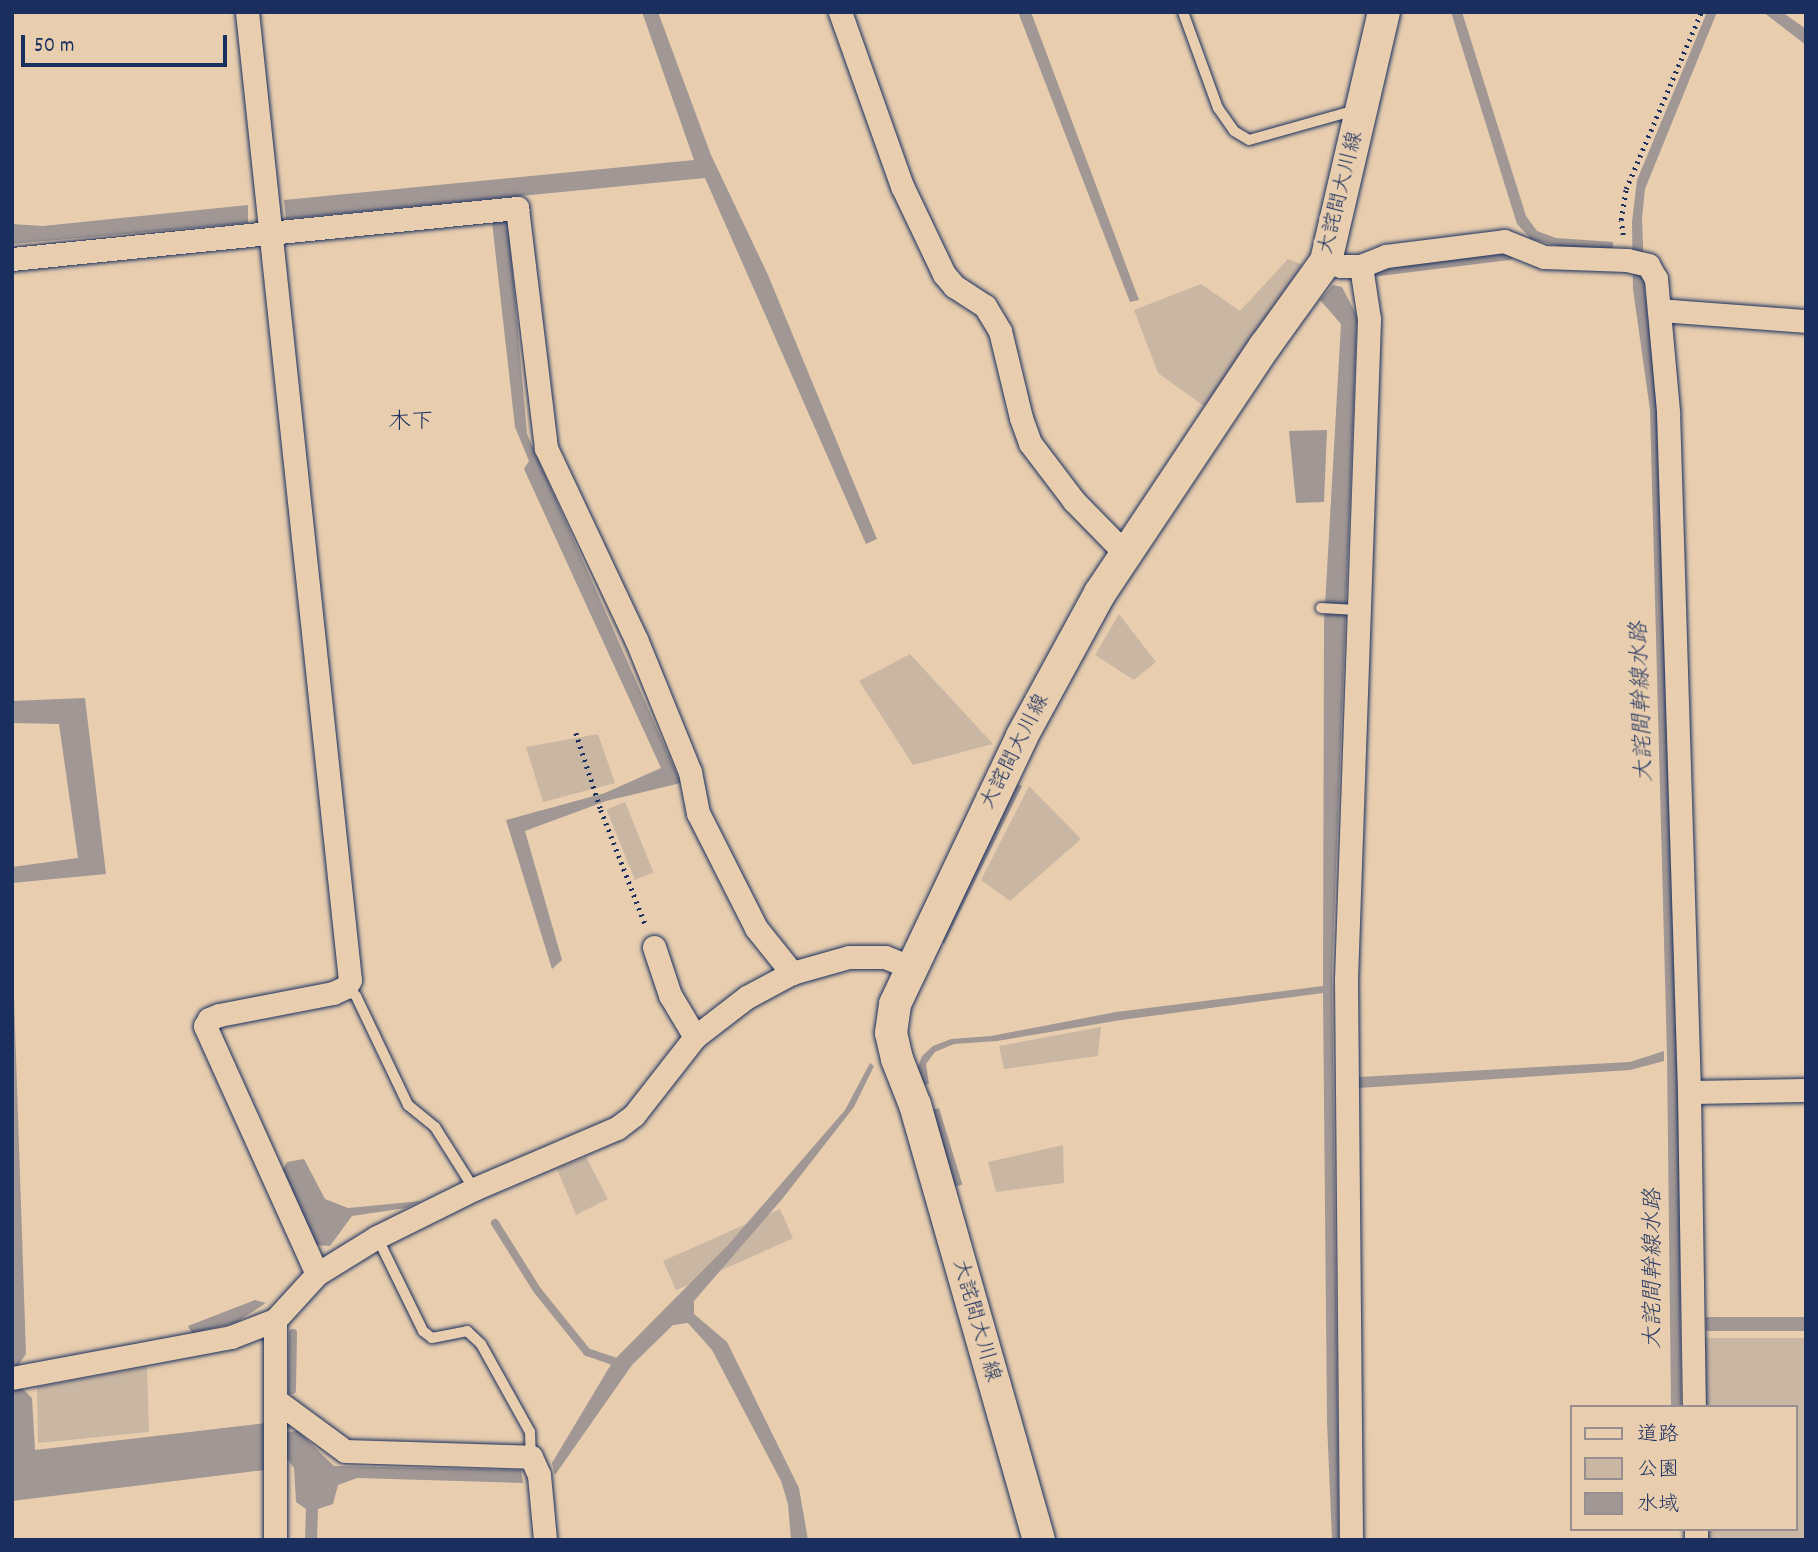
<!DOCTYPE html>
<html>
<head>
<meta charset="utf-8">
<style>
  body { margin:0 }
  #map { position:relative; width:1818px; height:1552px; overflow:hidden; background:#e8ceaf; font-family:Dekko,"Klee One",sans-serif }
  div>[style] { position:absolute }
  .green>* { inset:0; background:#cab7a3; transform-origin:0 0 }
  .water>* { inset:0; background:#a19794; transform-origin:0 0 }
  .stream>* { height:8px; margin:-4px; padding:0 4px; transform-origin:4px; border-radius:4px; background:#a19794 }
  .path>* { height:4.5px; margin-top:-2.25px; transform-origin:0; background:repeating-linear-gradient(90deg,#1b2f5e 0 2px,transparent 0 7px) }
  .roads { filter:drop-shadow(0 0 2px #1b2f5e) drop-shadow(0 0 2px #1b2f5e) }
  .lane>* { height:10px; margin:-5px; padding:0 5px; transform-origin:5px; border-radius:5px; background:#e8ceaf }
  .street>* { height:23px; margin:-11.5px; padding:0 11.5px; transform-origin:11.5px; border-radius:11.5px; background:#e8ceaf }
  .secondary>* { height:32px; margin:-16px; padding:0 16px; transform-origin:16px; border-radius:16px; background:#e8ceaf }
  span { translate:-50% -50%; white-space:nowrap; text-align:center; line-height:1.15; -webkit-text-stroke:7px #e8ceaf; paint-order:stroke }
  .street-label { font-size:21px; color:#1b2f5e }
  .neighbourhood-label { font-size:23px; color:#1b2f5e }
  .water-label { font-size:23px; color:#2f3f66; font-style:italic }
  .frame { position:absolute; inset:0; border:14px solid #1b2f5e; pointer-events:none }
  .legend { position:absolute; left:1570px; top:1405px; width:228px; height:126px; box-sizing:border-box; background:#e8ceaf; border:2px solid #968e8f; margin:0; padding:9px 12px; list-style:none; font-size:21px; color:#1b2f5e }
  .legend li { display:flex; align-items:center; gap:14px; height:35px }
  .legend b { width:35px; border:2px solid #968e8f }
  .scale { position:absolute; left:21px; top:35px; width:206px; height:32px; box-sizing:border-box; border:4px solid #1b2f5e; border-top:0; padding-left:9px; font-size:21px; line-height:24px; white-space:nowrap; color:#1b2f5e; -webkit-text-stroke:5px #e8ceaf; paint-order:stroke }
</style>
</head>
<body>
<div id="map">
  <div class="green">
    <i style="clip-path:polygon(1288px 259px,1310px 268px,1208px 409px,1158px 373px,1134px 310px,1201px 284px,1240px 311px)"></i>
    <i style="clip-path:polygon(1119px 614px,1156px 662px,1134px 680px,1095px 655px)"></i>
    <i style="clip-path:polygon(910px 654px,993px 744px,913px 765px,859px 681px)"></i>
    <i style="clip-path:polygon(598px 734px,615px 783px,543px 802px,526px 747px)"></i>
    <i style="clip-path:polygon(1029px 786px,1081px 839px,1010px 901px,981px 880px)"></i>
    <i style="left:625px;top:802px;width:76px;height:20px;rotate:68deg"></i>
    <i style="clip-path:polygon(1101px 1027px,1098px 1056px,1004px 1069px,999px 1046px)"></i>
    <i style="clip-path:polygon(1063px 1145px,1064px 1183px,996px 1192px,988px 1162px)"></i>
    <i style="clip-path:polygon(586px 1157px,608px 1199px,576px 1215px,557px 1169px)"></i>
    <i style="left:780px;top:1209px;width:32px;height:128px;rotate:66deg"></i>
    <i style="clip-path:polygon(1702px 1338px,1806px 1338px,1806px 1540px,1707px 1540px,1707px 1529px,1795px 1529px,1795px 1407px,1704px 1407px)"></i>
    <i style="clip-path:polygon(147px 1367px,149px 1432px,38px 1443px,37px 1387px)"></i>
  </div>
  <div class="water">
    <i style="clip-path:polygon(642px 12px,658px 12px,711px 155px,768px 275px,877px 539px,866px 544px,705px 178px,286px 219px,284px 200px,694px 160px)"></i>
    <i style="clip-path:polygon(1018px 12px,1031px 12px,1139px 300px,1130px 302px)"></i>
    <i style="clip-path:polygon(1451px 12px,1462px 12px,1526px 216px,1537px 231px,1556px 238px,1613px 242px,1613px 250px,1559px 246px,1531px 239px,1517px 224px)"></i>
    <i style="clip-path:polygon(1707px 12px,1717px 12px,1645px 189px,1642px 219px,1645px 292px,1661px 410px,1679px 1063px,1681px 1407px,1671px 1407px,1667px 1055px,1650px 410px,1633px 289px,1632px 222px,1637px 180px)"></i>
    <i style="clip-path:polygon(1763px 12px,1782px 12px,1806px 29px,1806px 45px)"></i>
    <i style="clip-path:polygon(248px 205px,248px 223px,12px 244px,12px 224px,43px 226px)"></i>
    <i style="clip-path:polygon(508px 220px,527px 434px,681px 783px,606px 801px,525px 831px,562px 960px,552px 969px,506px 820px,605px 793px,661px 768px,524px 469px,529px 461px,515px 427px,492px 222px)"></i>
    <i style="clip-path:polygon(1333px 285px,1342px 287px,1357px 316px,1332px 973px,1339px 1540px,1332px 1540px,1327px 1422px,1323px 993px,1121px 1020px,997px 1041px,954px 1044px,935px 1052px,926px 1064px,929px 1084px,924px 1085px,918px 1067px,922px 1056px,933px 1046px,951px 1039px,991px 1036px,1116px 1012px,1323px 986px,1324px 623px,1341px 324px,1320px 300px)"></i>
    <i style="clip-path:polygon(1327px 430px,1324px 502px,1296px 503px,1289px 431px)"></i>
    <i style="clip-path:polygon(85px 698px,106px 874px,12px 883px,12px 867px,78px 858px,59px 724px,12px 723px,12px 701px)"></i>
    <i style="clip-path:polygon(1018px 784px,1022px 786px,944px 944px,939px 938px)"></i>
    <i style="clip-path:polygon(12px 937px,26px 1354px,19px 1364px,22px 1388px,32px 1398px,35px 1450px,266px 1423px,266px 1434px,298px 1431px,334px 1466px,521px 1470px,523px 1483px,357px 1478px,338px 1485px,333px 1504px,318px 1509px,317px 1540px,305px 1540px,306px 1509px,296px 1502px,294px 1468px,288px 1460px,266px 1457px,265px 1470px,12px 1501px)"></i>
    <i style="clip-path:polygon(1664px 1051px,1664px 1061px,1630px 1070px,1359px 1088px,1359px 1077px,1630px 1062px)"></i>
    <i style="clip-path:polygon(870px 1063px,874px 1066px,854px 1107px,783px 1198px,694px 1301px,694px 1314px,727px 1342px,799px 1488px,808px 1540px,791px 1540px,788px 1504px,781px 1481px,712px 1350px,688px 1323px,673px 1325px,632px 1365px,555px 1475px,552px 1463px,613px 1361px,729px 1244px,845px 1110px)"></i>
    <i style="left:939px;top:1108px;width:80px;height:10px;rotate:73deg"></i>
    <i style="clip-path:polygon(304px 1159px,325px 1199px,348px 1208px,421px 1201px,406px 1208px,352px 1216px,330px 1246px,315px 1245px,281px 1173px,287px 1162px)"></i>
    <i style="clip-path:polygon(255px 1300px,266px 1303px,235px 1323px,192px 1333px,188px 1326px)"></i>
    <i style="left:1706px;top:1317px;width:100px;height:14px"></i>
  </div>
  <div class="stream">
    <i style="left:1379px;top:272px;width:131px;rotate:-7deg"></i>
    <i style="left:495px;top:1223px;width:79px;rotate:57.9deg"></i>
    <i style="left:537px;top:1290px;width:80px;rotate:51.1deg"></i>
    <i style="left:587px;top:1352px;width:28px;rotate:19deg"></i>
    <i style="left:292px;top:1390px;width:57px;rotate:-89deg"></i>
  </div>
  <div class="path">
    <i style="left:1623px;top:235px;width:15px;rotate:-98deg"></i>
    <i style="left:1621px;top:220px;width:31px;rotate:-81deg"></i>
    <i style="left:1626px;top:189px;width:192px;rotate:-67deg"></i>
    <i style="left:576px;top:733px;width:81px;rotate:72deg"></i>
    <i style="left:601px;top:810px;width:124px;rotate:68.8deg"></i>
  </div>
  <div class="roads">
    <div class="lane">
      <i style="left:1183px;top:12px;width:102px;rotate:70deg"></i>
      <i style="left:1218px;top:108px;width:28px;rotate:55deg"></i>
      <i style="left:1234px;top:131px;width:17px;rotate:31deg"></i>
      <i style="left:1249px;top:140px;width:111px;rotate:-15.7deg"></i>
      <i style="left:1321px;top:608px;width:36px;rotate:3deg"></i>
      <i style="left:346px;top:987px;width:13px;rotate:42deg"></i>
      <i style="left:356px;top:996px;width:121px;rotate:64.5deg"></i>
      <i style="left:408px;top:1105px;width:35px;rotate:39deg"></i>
      <i style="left:435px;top:1127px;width:73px;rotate:57.8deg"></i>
      <i style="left:377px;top:1237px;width:105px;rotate:63.9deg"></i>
      <i style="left:423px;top:1331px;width:11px;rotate:38deg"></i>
      <i style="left:432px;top:1338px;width:36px;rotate:-11deg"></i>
      <i style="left:467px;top:1331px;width:19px;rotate:43deg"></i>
      <i style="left:481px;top:1344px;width:101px;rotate:60.9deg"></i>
      <i style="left:530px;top:1432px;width:25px;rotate:88deg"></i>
    </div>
    <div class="street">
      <i style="left:247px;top:12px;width:973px;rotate:83.93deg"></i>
      <i style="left:350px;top:980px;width:8px;rotate:120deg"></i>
      <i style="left:346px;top:987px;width:14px;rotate:155deg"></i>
      <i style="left:333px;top:993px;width:116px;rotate:169.1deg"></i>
      <i style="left:219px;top:1015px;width:11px;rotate:158deg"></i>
      <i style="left:209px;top:1019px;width:8px;rotate:120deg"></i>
      <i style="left:205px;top:1026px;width:272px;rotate:65.7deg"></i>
      <i style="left:840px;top:12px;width:185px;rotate:70.4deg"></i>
      <i style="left:902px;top:186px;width:98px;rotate:64.5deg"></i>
      <i style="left:944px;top:274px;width:16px;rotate:50deg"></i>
      <i style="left:954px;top:286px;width:37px;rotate:33deg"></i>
      <i style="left:985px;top:306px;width:29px;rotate:59deg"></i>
      <i style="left:1000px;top:331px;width:89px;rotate:76.4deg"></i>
      <i style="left:1021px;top:418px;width:27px;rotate:70deg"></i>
      <i style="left:1030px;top:443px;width:73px;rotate:52.8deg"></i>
      <i style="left:1074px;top:501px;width:73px;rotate:45.6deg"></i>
      <i style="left:12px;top:259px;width:508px;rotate:-5.77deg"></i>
      <i style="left:517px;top:208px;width:242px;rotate:83.1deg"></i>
      <i style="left:546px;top:448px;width:211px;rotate:64.8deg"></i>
      <i style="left:636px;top:639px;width:144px;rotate:67.9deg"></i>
      <i style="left:690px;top:772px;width:42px;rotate:79deg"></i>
      <i style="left:698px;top:813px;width:129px;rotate:63.2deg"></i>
      <i style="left:756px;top:928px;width:58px;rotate:51.3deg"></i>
      <i style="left:1326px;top:261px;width:16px;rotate:18deg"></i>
      <i style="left:1341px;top:266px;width:20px"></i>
      <i style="left:1361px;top:266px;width:27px;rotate:-22deg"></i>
      <i style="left:1386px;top:256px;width:119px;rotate:-7.2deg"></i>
      <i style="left:1504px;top:241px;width:43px;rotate:21.8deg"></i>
      <i style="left:1544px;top:257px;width:83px;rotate:2.1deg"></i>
      <i style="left:1627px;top:260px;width:22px;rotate:13deg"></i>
      <i style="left:1648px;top:265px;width:16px;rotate:60deg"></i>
      <i style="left:1656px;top:279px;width:134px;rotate:84.8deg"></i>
      <i style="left:1668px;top:412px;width:680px;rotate:88.23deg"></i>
      <i style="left:1689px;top:1092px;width:315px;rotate:89.1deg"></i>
      <i style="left:1659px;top:310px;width:147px;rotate:4.3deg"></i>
      <i style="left:654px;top:947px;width:51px;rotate:71.6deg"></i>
      <i style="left:670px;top:995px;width:49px;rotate:59.2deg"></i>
      <i style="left:1689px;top:1092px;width:117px;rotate:-1deg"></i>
      <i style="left:275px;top:1320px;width:220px;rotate:90deg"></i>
      <i style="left:12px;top:1378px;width:223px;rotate:-10.6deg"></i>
      <i style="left:231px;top:1337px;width:47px;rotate:-21.1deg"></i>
      <i style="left:275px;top:1320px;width:62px;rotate:-47.6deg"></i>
      <i style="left:317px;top:1274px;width:70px;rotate:-31.7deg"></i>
      <i style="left:377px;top:1237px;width:108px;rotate:-26.3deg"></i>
      <i style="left:474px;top:1189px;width:155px;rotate:-23.1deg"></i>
      <i style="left:617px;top:1128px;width:21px;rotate:-37deg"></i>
      <i style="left:634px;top:1115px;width:99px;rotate:-52deg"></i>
      <i style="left:695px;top:1037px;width:66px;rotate:-37.6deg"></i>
      <i style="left:747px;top:997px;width:51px;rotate:-28.1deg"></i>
      <i style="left:792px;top:973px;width:59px;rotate:-15.7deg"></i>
      <i style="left:849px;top:957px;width:36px"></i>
      <i style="left:885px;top:957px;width:27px;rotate:22deg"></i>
      <i style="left:277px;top:1401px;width:84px;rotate:36.3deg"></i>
      <i style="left:345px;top:1451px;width:186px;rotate:1.8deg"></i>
      <i style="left:531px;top:1457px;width:20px;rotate:66deg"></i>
      <i style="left:539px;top:1475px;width:65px;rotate:84.7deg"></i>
      <i style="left:1696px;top:1529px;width:11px;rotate:90deg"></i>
      <i style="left:1351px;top:1540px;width:561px;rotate:-90.51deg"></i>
      <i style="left:1346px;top:979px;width:660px;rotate:-88deg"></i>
      <i style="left:1369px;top:319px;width:54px;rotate:-98.6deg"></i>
    </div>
    <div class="secondary">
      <i style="left:1039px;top:1540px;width:452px;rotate:-105.9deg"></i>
      <i style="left:915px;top:1105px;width:49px;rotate:-111.4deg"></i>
      <i style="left:897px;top:1059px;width:27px;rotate:-103deg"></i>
      <i style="left:891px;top:1033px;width:29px;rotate:-82deg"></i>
      <i style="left:895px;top:1004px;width:297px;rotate:-64.6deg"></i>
      <i style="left:1022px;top:736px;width:163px;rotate:-61.4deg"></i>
      <i style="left:1100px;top:593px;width:297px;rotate:-56.3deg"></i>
      <i style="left:1265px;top:346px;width:105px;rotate:-54.3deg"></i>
      <i style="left:1326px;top:261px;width:256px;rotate:-76.9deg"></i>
    </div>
  </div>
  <div class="street-label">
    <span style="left:1342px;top:193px;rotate:-76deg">大詫間大川線</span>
    <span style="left:1016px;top:752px;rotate:-63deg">大詫間大川線</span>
    <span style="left:975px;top:1321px;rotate:74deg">大詫間大川線</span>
  </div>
  <div class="neighbourhood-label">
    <span style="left:411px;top:424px">木下</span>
  </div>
  <div class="water-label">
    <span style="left:1644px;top:702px;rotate:-92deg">大詫間幹線水路</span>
    <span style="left:1655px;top:1269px;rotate:-90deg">大詫間幹線水路</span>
  </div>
  <div class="frame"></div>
  <ul class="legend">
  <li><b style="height:9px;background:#e8ceaf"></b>道路</li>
  <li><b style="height:19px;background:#cab7a3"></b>公園</li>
  <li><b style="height:19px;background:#a19794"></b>水域</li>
  </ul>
  <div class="scale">50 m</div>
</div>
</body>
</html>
